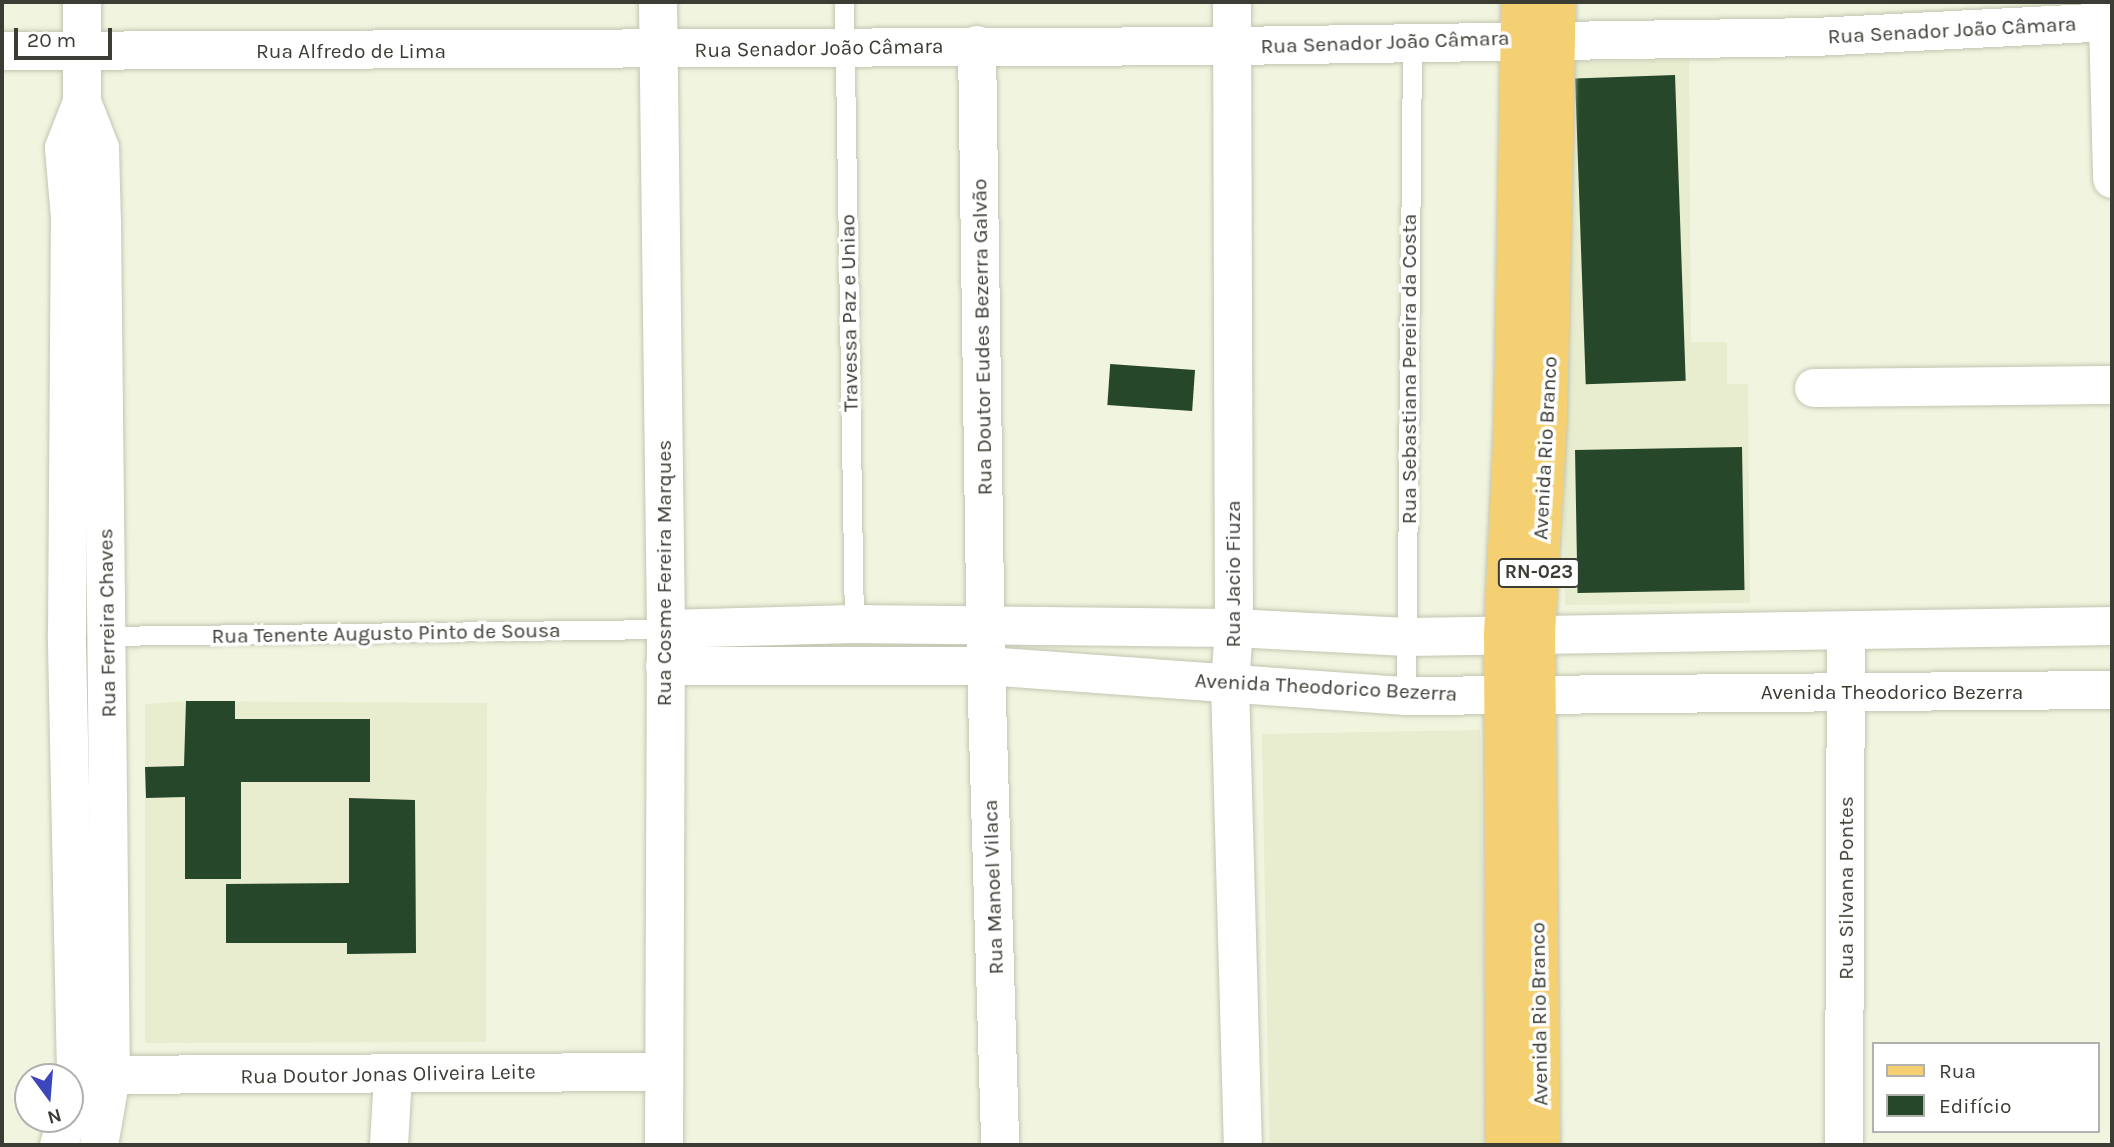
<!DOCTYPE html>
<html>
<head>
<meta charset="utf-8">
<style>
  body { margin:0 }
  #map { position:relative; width:2114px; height:1147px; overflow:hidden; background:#f1f5df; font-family:Karla,sans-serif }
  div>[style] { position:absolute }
  .built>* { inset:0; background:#e8edcf; transform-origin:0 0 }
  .building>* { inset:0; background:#264729; transform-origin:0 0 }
  .roads { filter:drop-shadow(0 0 2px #c2c5b0) drop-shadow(0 0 2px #c2c5b0) }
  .lane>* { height:19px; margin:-9.5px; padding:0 9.5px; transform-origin:9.5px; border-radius:9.5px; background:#fff }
  .street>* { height:38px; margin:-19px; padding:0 19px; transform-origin:19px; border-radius:19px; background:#fff }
  .primary>* { height:38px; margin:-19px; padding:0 19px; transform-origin:19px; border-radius:19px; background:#f5d073 }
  span { translate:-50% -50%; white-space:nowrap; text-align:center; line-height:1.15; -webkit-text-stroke:7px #fff; paint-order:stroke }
  .shield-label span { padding:2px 5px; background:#fff; border:2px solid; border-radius:5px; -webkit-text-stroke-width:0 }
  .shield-label { font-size:19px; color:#3b3c34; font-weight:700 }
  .street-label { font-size:21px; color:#3b3c34 }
  .frame { position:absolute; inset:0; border:4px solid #3b3c34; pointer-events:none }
  .legend { position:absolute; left:1872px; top:1042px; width:228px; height:91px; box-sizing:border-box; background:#fff; border:2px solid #b1b1ae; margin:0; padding:9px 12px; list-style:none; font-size:21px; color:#3b3c34 }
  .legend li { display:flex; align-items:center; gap:14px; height:35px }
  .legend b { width:35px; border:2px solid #b1b1ae }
  .north { position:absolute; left:14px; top:1063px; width:70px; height:70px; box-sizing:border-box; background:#fff; border:2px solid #b1b1ae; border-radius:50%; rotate:164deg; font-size:19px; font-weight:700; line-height:28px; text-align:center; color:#3b3c34 }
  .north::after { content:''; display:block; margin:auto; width:24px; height:32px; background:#3d47bb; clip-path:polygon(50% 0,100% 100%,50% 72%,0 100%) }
  .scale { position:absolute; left:14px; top:28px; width:98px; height:32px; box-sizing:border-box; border:4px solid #3b3c34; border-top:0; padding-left:9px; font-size:21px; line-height:24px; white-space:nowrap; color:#3b3c34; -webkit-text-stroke:5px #fff; paint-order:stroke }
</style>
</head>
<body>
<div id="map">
  <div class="built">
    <i style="clip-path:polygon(1689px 60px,1691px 342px,1727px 342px,1727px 384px,1748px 384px,1750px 603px,1565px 605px,1559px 62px)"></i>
    <i style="clip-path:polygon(186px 701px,487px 703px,486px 1042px,145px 1043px,145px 704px)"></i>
    <i style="left:1480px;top:730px;width:415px;height:218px;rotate:89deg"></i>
  </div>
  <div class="building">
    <i style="left:1675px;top:75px;width:306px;height:100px;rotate:88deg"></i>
    <i style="left:1195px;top:370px;width:41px;height:85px;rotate:94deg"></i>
    <i style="left:1742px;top:447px;width:143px;height:167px;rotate:89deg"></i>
    <i style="clip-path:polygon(186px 701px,235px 701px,235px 719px,370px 719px,370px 782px,241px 782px,241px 879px,185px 879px,185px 797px,146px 798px,145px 767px,184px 766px)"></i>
    <i style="clip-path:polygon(349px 798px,415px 800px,416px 953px,347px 954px,347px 943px,226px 943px,226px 884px,349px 883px)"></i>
  </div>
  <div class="roads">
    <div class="lane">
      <i style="left:844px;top:2px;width:622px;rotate:89.08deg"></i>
      <i style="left:100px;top:636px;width:566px;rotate:-0.71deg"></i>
      <i style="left:1406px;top:696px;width:654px;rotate:-89.47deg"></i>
    </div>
    <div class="street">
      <i style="left:658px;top:2px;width:627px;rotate:89.27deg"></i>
      <i style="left:666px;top:629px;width:516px;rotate:90.22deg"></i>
      <i style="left:1232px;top:2px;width:626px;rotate:89.82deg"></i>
      <i style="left:1234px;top:628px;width:57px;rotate:94deg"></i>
      <i style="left:1230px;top:685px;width:460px;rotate:88.4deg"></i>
      <i style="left:2108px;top:22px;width:157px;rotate:88.5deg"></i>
      <i style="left:977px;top:45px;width:621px;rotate:89.17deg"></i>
      <i style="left:986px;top:666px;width:479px;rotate:88.3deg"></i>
      <i style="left:2px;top:51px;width:1230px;rotate:-0.23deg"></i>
      <i style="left:1232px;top:46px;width:583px;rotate:-0.88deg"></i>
      <i style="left:1815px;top:37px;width:297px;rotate:-2.9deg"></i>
      <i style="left:82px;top:102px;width:49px;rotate:68.6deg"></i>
      <i style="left:100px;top:148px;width:74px;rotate:88.5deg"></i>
      <i style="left:102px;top:222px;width:855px;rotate:89.4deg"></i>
      <i style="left:111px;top:1077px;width:69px;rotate:100deg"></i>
      <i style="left:1814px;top:388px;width:298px;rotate:-0.6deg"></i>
      <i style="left:666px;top:629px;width:188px;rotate:-1.5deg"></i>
      <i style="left:854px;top:624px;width:380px;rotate:0.6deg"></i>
      <i style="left:1234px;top:628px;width:173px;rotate:3deg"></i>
      <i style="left:1407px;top:637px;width:705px;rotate:-0.89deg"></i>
      <i style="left:665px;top:666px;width:321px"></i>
      <i style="left:986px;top:666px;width:421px;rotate:4.1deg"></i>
      <i style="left:1406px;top:696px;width:706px;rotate:-0.49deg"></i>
      <i style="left:85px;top:1075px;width:579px;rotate:-0.3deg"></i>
      <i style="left:70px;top:1105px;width:31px;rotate:-79deg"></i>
      <i style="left:76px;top:1075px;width:442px;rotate:-91.2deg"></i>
      <i style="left:67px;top:633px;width:415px;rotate:-89.6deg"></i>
      <i style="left:70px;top:218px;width:70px;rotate:-94.9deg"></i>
      <i style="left:64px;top:148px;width:49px;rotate:-68.6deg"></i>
      <i style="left:82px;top:102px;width:100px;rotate:-90deg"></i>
      <i style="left:59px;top:1145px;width:27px;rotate:-73deg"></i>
      <i style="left:389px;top:1145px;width:70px;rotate:-86.7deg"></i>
      <i style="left:1844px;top:1145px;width:514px;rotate:-89.78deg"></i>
    </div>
    <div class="primary">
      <i style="left:1505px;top:1145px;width:510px;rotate:-90.22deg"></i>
      <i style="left:1503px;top:635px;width:216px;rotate:-87.3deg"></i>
      <i style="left:1513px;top:419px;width:417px;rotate:-89deg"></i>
      <i style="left:1541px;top:1145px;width:512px;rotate:-90.56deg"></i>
      <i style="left:1536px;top:633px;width:213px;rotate:-86.8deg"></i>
      <i style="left:1548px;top:420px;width:418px;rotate:-88.8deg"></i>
    </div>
  </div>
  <div class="shield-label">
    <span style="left:1539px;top:573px">RN-023</span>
  </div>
  <div class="street-label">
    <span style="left:1952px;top:30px;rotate:-3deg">Rua Senador João Câmara</span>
    <span style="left:1385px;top:42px;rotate:-2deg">Rua Senador João Câmara</span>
    <span style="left:819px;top:48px;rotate:-1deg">Rua Senador João Câmara</span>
    <span style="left:351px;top:51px">Rua Alfredo de Lima</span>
    <span style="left:849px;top:313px;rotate:-91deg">Travessa Paz e Uniao</span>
    <span style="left:982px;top:337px;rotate:-91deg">Rua Doutor Eudes Bezerra Galvão</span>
    <span style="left:1409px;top:369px;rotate:-90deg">Rua Sebastiana Pereira da Costa</span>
    <span style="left:1545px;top:448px;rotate:-87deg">Avenida Rio Branco</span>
    <span style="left:664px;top:573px;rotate:-90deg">Rua Cosme Fereira Marques</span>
    <span style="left:1233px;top:574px;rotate:-90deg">Rua Jacio Fiuza</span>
    <span style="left:107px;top:623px;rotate:-91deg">Rua Ferreira Chaves</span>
    <span style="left:386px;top:633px;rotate:-1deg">Rua Tenente Augusto Pinto de Sousa</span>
    <span style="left:1326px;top:687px;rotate:3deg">Avenida Theodorico Bezerra</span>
    <span style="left:1892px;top:692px">Avenida Theodorico Bezerra</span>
    <span style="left:993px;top:887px;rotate:-92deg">Rua Manoel Vilaca</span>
    <span style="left:1846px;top:888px;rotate:-90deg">Rua Silvana Pontes</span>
    <span style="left:1539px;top:1014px;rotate:-91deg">Avenida Rio Branco</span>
    <span style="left:388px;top:1074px;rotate:-1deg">Rua Doutor Jonas Oliveira Leite</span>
  </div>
  <div class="frame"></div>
  <ul class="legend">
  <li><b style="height:9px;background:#f5d073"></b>Rua</li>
  <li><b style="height:19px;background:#264729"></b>Edifício</li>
  </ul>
  <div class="north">N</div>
  <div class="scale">20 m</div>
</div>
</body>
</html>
